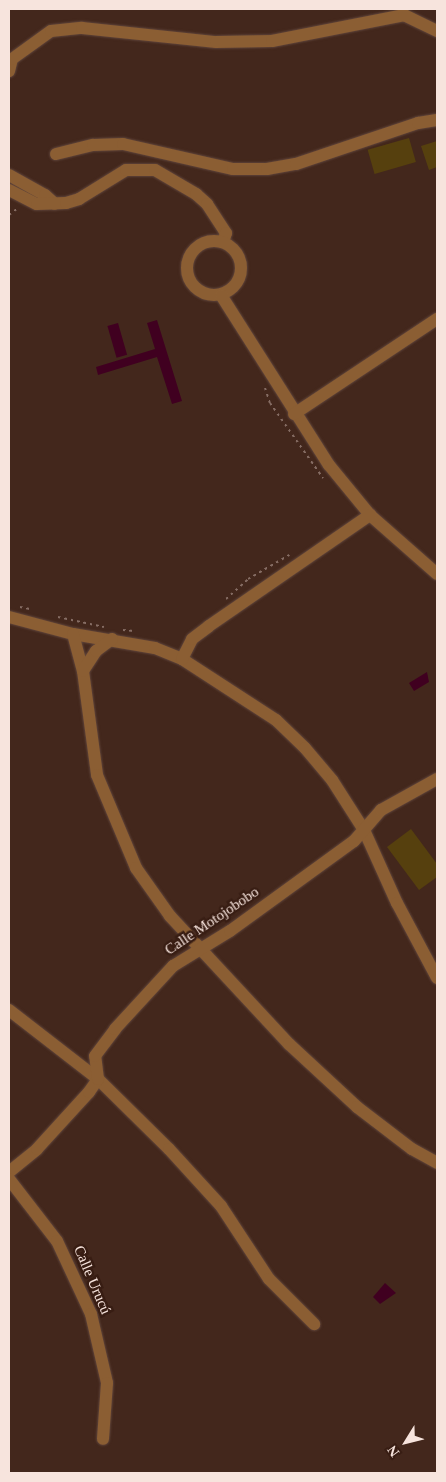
<!DOCTYPE html>
<html>
<head>
<meta charset="utf-8">
<style>
  body { margin:0 }
  #map { position:relative; width:446px; height:1482px; overflow:hidden; background:#43271c; font-family:"Times New Roman",serif }
  div>[style] { position:absolute }
  .green>* { inset:0; background:#56400e; transform-origin:0 0 }
  .water>* { inset:0; background:#400020; transform-origin:0 0 }
  .path>* { height:2px; margin-top:-1px; transform-origin:0; background:repeating-linear-gradient(90deg,#856c63 0 2.5px,transparent 0 6.5px) }
  .roads { filter:drop-shadow(0 0 1px #60453b) drop-shadow(0 0 1px #60453b) }
  .minor>* { height:12px; margin:-6px; padding:0 6px; transform-origin:6px; border-radius:6px; background:#8b5e33 }
  .minor>.ring { margin:-6px; padding:0; box-sizing:content-box; background:none; border:12px solid #8b5e33; border-radius:50% }
  span { translate:-50% -50%; white-space:nowrap; text-align:center; line-height:1.15; -webkit-text-stroke:5px #381d13; paint-order:stroke }
  .street-label { font-size:15px; color:#f7e4dd }
  .frame { position:absolute; inset:0; border:10px solid #f7e4dd; pointer-events:none }
  .north { position:absolute; left:381px; top:1417px; width:50px; height:50px; -webkit-text-stroke:4px #381d13; paint-order:stroke; rotate:234deg; font-size:14px; font-weight:700; line-height:20px; text-align:center; color:#f7e4dd }
  .north::after { content:''; display:block; margin:auto; width:18px; height:22px; background:#f7e4dd; clip-path:polygon(50% 0,100% 100%,50% 72%,0 100%) }
</style>
</head>
<body>
<div id="map">
  <div class="green">
    <i style="left:409px;top:138px;width:25px;height:43px;rotate:74deg"></i>
    <i style="clip-path:polygon(437px 141px,437px 167px,429px 170px,421px 146px)"></i>
    <i style="clip-path:polygon(411px 829px,437px 864px,437px 877px,419px 890px,387px 847px)"></i>
  </div>
  <div class="water">
    <i style="clip-path:polygon(157px 320px,182px 401px,172px 404px,157px 357px,98px 375px,96px 367px,155px 349px,147px 323px)"></i>
    <i style="left:118px;top:323px;width:33px;height:11px;rotate:74deg"></i>
    <i style="clip-path:polygon(427px 672px,429px 682px,414px 691px,409px 683px)"></i>
    <i style="clip-path:polygon(385px 1283px,396px 1293px,380px 1304px,373px 1297px)"></i>
  </div>
  <div class="path">
    <i style="left:9px;top:215px;width:11px;rotate:-38deg"></i>
    <i style="left:265px;top:388px;width:16px;rotate:72deg"></i>
    <i style="left:270px;top:403px;width:92px;rotate:54.8deg"></i>
    <i style="left:226px;top:599px;width:30px;rotate:-42deg"></i>
    <i style="left:248px;top:579px;width:48px;rotate:-30.3deg"></i>
    <i style="left:20px;top:607px;width:10px;rotate:11deg"></i>
    <i style="left:58px;top:617px;width:47px;rotate:12.3deg"></i>
    <i style="left:123px;top:630px;width:11px;rotate:5deg"></i>
  </div>
  <div class="roads">
    <div class="minor">
      <i style="left:9px;top:71px;width:12px;rotate:-76deg"></i>
      <i style="left:12px;top:59px;width:48px;rotate:-35.7deg"></i>
      <i style="left:51px;top:31px;width:31px;rotate:-6deg"></i>
      <i style="left:82px;top:28px;width:135px;rotate:6deg"></i>
      <i style="left:216px;top:42px;width:56px;rotate:-1deg"></i>
      <i style="left:272px;top:41px;width:135px;rotate:-11.1deg"></i>
      <i style="left:404px;top:15px;width:37px;rotate:26deg"></i>
      <i style="left:56px;top:154px;width:38px;rotate:-14deg"></i>
      <i style="left:93px;top:145px;width:30px;rotate:-2deg"></i>
      <i style="left:123px;top:144px;width:113px;rotate:12.8deg"></i>
      <i style="left:233px;top:169px;width:34px"></i>
      <i style="left:267px;top:169px;width:29px;rotate:-10deg"></i>
      <i style="left:296px;top:164px;width:129px;rotate:-18.6deg"></i>
      <i style="left:418px;top:123px;width:19px;rotate:-9deg"></i>
      <i style="left:9px;top:175px;width:41px;rotate:29.1deg"></i>
      <i style="left:45px;top:195px;width:13px;rotate:42deg"></i>
      <i style="left:9px;top:190px;width:31px;rotate:27deg"></i>
      <i style="left:37px;top:204px;width:29px;rotate:-2deg"></i>
      <i style="left:66px;top:203px;width:14px;rotate:-17deg"></i>
      <i style="left:79px;top:199px;width:55px;rotate:-31.7deg"></i>
      <i style="left:126px;top:170px;width:29px"></i>
      <i style="left:155px;top:170px;width:48px;rotate:30.3deg"></i>
      <i style="left:196px;top:194px;width:15px;rotate:42deg"></i>
      <i style="left:207px;top:204px;width:35px;rotate:57deg"></i>
      <i style="left:226px;top:233px;width:9px;rotate:108deg"></i>
      <i class="ring" style="left:187px;top:241px;width:42px;height:42px"></i>
      <i style="left:221px;top:295px;width:201px;rotate:57.6deg"></i>
      <i style="left:329px;top:465px;width:65px;rotate:50.6deg"></i>
      <i style="left:370px;top:515px;width:89px;rotate:41.4deg"></i>
      <i style="left:294px;top:414px;width:172px;rotate:-33.6deg"></i>
      <i style="left:9px;top:617px;width:66px;rotate:14.9deg"></i>
      <i style="left:73px;top:634px;width:83px;rotate:9.7deg"></i>
      <i style="left:155px;top:648px;width:29px;rotate:22deg"></i>
      <i style="left:182px;top:659px;width:112px;rotate:33deg"></i>
      <i style="left:276px;top:720px;width:40px;rotate:44deg"></i>
      <i style="left:305px;top:748px;width:42px;rotate:49.8deg"></i>
      <i style="left:332px;top:780px;width:59px;rotate:57.4deg"></i>
      <i style="left:364px;top:830px;width:80px;rotate:65.7deg"></i>
      <i style="left:397px;top:903px;width:85px;rotate:61.9deg"></i>
      <i style="left:73px;top:634px;width:38px;rotate:75deg"></i>
      <i style="left:83px;top:671px;width:105px;rotate:82.3deg"></i>
      <i style="left:97px;top:775px;width:101px;rotate:67.2deg"></i>
      <i style="left:136px;top:868px;width:59px;rotate:54.7deg"></i>
      <i style="left:170px;top:916px;width:175px;rotate:47.1deg"></i>
      <i style="left:289px;top:1044px;width:93px;rotate:42.8deg"></i>
      <i style="left:357px;top:1107px;width:69px;rotate:37.4deg"></i>
      <i style="left:412px;top:1149px;width:29px;rotate:29deg"></i>
      <i style="left:182px;top:659px;width:22px;rotate:-63deg"></i>
      <i style="left:192px;top:639px;width:21px;rotate:-37deg"></i>
      <i style="left:209px;top:626px;width:196px;rotate:-34.6deg"></i>
      <i style="left:83px;top:671px;width:24px;rotate:-57deg"></i>
      <i style="left:96px;top:651px;width:20px;rotate:-37deg"></i>
      <i style="left:9px;top:1010px;width:113px;rotate:37.8deg"></i>
      <i style="left:98px;top:1079px;width:100px;rotate:44.6deg"></i>
      <i style="left:169px;top:1149px;width:77px;rotate:47.6deg"></i>
      <i style="left:221px;top:1206px;width:87px;rotate:56.7deg"></i>
      <i style="left:269px;top:1279px;width:64px;rotate:45deg"></i>
      <i style="left:9px;top:1172px;width:36px;rotate:-39deg"></i>
      <i style="left:37px;top:1149px;width:77px;rotate:-47.6deg"></i>
      <i style="left:89px;top:1092px;width:16px;rotate:-55deg"></i>
      <i style="left:98px;top:1079px;width:23px;rotate:-97deg"></i>
      <i style="left:95px;top:1056px;width:34px;rotate:-53deg"></i>
      <i style="left:115px;top:1029px;width:86px;rotate:-47.4deg"></i>
      <i style="left:173px;top:966px;width:67px;rotate:-31.6deg"></i>
      <i style="left:230px;top:931px;width:153px;rotate:-36deg"></i>
      <i style="left:354px;top:841px;width:41px;rotate:-48.9deg"></i>
      <i style="left:381px;top:810px;width:64px;rotate:-29deg"></i>
      <i style="left:9px;top:1179px;width:78px;rotate:52.3deg"></i>
      <i style="left:57px;top:1241px;width:81px;rotate:65deg"></i>
      <i style="left:91px;top:1314px;width:71px;rotate:76.9deg"></i>
      <i style="left:107px;top:1383px;width:56px;rotate:94.1deg"></i>
    </div>
  </div>
  <div class="street-label">
    <span style="left:212px;top:921px;rotate:-34deg">Calle Motojobobo</span>
    <span style="left:92px;top:1280px;rotate:67deg">Calle Urucú</span>
  </div>
  <div class="frame"></div>
  <div class="north">N</div>
</div>
</body>
</html>
